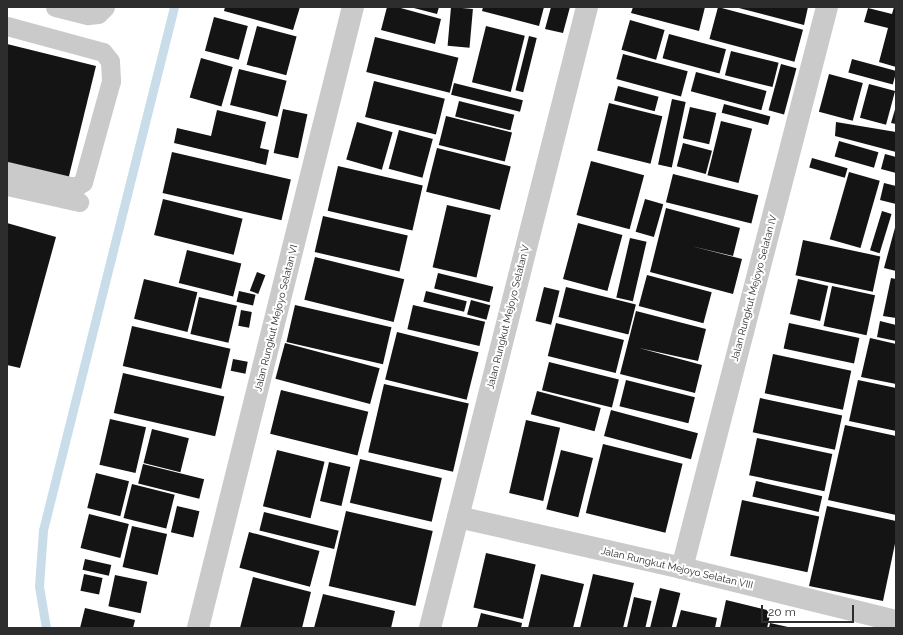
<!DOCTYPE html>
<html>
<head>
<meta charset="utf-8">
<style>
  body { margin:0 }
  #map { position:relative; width:903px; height:635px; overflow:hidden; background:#fff; font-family:Raleway,sans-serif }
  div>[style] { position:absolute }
  .stream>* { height:9px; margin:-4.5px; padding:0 4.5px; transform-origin:4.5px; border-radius:4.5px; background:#c8dde9 }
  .building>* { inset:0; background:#141414; transform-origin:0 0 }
  .service>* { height:19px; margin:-9.5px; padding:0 9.5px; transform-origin:9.5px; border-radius:9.5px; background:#cacaca }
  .minor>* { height:22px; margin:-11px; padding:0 11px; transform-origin:11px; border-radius:11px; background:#cacaca }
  span { translate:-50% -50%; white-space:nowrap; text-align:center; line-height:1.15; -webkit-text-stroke:4px #fff; paint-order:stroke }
  .street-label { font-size:10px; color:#2d2d2d }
  .frame { position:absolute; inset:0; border:8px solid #2d2d2d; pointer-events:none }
  .scale { position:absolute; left:761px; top:605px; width:93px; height:18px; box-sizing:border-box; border:2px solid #2d2d2d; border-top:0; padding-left:5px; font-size:12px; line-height:14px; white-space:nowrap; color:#2d2d2d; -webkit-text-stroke:3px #fff; paint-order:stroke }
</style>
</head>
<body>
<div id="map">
  <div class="stream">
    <i style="left:46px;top:628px;width:43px;rotate:-99.5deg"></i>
    <i style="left:39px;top:586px;width:56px;rotate:-85.9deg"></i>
    <i style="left:43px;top:530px;width:539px;rotate:-75.94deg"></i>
  </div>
  <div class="building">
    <i style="clip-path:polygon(225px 7px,300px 7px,293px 30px,224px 11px)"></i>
    <i style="clip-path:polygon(387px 7px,397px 7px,441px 19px,435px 44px,381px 30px)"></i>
    <i style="clip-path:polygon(410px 7px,439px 7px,437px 14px)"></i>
    <i style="left:451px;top:7px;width:22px;height:39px;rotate:5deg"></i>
    <i style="clip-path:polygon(483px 7px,544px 7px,539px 26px,482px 11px)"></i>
    <i style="clip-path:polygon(551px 7px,570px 7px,563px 33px,545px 29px)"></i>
    <i style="clip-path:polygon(633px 7px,705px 7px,699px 31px,631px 13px)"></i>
    <i style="left:718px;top:7px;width:88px;height:33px;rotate:15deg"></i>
    <i style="clip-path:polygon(735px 7px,808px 7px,804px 25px)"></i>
    <i style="clip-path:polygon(894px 7px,896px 7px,896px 67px,879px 62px,888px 28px,864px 22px,868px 8px,892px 14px)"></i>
    <i style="left:214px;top:17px;width:35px;height:35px;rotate:15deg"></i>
    <i style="left:630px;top:20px;width:36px;height:31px;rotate:16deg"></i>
    <i style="left:257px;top:26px;width:41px;height:40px;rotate:15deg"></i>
    <i style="left:486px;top:26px;width:40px;height:58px;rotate:14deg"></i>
    <i style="left:669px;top:34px;width:59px;height:25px;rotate:15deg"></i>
    <i style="left:529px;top:36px;width:8px;height:56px;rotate:14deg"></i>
    <i style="left:375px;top:37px;width:86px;height:36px;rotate:14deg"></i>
    <i style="clip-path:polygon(7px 44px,96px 66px,68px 180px,7px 165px)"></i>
    <i style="left:731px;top:51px;width:49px;height:25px;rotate:14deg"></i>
    <i style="left:623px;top:54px;width:67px;height:26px;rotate:15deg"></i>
    <i style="left:201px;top:58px;width:33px;height:41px;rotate:16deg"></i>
    <i style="left:852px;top:59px;width:46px;height:14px;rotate:15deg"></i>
    <i style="left:781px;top:64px;width:16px;height:48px;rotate:15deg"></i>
    <i style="left:239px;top:69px;width:49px;height:37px;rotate:14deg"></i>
    <i style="left:696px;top:72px;width:73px;height:20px;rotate:15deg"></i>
    <i style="left:829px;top:74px;width:35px;height:39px;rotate:15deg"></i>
    <i style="left:374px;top:81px;width:73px;height:37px;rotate:14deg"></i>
    <i style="left:454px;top:83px;width:71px;height:12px;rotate:14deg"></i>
    <i style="left:869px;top:84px;width:27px;height:35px;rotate:15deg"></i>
    <i style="left:618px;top:86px;width:42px;height:15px;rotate:15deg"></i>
    <i style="left:672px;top:99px;width:14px;height:67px;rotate:12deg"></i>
    <i style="left:459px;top:101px;width:57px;height:16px;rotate:14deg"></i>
    <i style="left:609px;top:103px;width:55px;height:49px;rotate:14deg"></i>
    <i style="left:724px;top:104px;width:48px;height:9px;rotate:15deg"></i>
    <i style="clip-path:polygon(896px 106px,896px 124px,891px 123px)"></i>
    <i style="left:690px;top:107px;width:27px;height:32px;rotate:13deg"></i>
    <i style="left:283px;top:109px;width:25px;height:45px;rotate:12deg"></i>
    <i style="clip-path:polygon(217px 110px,266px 122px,260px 148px,269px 150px,266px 165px,174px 143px,177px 128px,211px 136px)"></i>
    <i style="left:446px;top:116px;width:68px;height:30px;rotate:14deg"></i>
    <i style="left:721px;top:121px;width:32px;height:56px;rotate:14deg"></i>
    <i style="left:357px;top:122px;width:37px;height:39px;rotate:16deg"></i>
    <i style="clip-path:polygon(836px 122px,896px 132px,896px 152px,835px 136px)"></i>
    <i style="left:399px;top:130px;width:35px;height:40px;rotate:15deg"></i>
    <i style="left:839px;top:141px;width:41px;height:16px;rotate:16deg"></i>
    <i style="left:683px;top:143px;width:30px;height:24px;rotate:15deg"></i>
    <i style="left:437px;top:148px;width:76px;height:45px;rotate:14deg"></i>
    <i style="left:172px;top:152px;width:122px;height:42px;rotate:13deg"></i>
    <i style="clip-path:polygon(885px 154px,896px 157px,896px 173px,881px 169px)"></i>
    <i style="left:812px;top:158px;width:37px;height:10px;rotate:16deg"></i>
    <i style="left:591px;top:161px;width:55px;height:56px;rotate:15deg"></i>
    <i style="left:338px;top:166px;width:87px;height:46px;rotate:13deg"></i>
    <i style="left:849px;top:172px;width:32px;height:70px;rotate:16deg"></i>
    <i style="left:673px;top:174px;width:88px;height:29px;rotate:14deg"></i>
    <i style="clip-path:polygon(884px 183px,896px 186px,896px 204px,880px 200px)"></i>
    <i style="left:163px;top:199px;width:82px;height:37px;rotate:14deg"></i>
    <i style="left:645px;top:199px;width:19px;height:34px;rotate:16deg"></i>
    <i style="left:447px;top:205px;width:45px;height:64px;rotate:13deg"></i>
    <i style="clip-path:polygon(666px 208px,740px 228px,733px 256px,691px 246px,742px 259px,733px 294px,650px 272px)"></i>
    <i style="left:882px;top:211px;width:10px;height:41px;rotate:17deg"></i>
    <i style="left:323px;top:216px;width:87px;height:37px;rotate:13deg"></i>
    <i style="clip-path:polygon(7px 223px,56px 237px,20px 368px,7px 365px)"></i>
    <i style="left:578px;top:223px;width:46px;height:58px;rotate:15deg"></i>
    <i style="clip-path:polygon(896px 224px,896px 271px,884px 268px)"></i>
    <i style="left:630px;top:238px;width:17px;height:61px;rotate:13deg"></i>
    <i style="left:803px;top:240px;width:79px;height:36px;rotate:12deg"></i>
    <i style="left:187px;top:250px;width:56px;height:34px;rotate:14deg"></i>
    <i style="left:315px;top:257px;width:92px;height:44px;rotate:14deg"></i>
    <i style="left:257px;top:272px;width:9px;height:20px;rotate:21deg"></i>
    <i style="left:438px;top:273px;width:57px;height:16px;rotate:14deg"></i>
    <i style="left:647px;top:275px;width:67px;height:32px;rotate:15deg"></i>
    <i style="clip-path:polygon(891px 278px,896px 279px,896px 318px,883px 316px)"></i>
    <i style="left:144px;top:279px;width:55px;height:41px;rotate:14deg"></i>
    <i style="left:798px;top:279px;width:31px;height:36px;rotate:13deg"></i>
    <i style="left:832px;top:286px;width:44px;height:41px;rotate:12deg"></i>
    <i style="left:544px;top:287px;width:16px;height:35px;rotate:14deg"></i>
    <i style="left:566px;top:287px;width:72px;height:31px;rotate:14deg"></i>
    <i style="left:239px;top:291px;width:17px;height:11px;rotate:13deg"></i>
    <i style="left:426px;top:291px;width:42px;height:11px;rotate:14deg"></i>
    <i style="left:199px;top:297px;width:39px;height:38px;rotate:13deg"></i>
    <i style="left:471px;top:300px;width:20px;height:15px;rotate:15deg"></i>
    <i style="left:295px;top:305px;width:99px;height:38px;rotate:13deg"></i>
    <i style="left:413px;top:305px;width:74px;height:25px;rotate:13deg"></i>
    <i style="left:241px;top:310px;width:11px;height:16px;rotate:10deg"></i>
    <i style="clip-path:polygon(636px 311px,706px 329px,698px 361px,639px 348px,702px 365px,695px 393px,620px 374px)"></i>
    <i style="clip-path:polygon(880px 321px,896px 325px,896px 341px,877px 337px)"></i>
    <i style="left:556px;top:323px;width:70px;height:34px;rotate:14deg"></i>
    <i style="left:789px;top:323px;width:72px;height:26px;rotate:12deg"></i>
    <i style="left:132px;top:326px;width:101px;height:41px;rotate:13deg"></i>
    <i style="left:397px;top:332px;width:84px;height:49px;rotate:14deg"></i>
    <i style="clip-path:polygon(870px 338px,896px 344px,896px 384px,861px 377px)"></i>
    <i style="left:285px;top:343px;width:98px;height:37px;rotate:15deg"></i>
    <i style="left:773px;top:354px;width:80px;height:40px;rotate:12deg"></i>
    <i style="left:233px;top:359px;width:15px;height:12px;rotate:11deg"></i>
    <i style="left:549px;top:362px;width:72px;height:29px;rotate:14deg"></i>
    <i style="left:123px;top:373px;width:104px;height:41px;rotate:13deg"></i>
    <i style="left:626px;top:380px;width:71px;height:27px;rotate:14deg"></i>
    <i style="clip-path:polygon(858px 380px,896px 388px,896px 431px,849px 421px)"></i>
    <i style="left:384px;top:384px;width:87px;height:70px;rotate:13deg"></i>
    <i style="left:281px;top:390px;width:90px;height:45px;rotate:14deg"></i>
    <i style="left:537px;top:391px;width:66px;height:24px;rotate:15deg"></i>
    <i style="left:760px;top:398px;width:84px;height:35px;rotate:12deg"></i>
    <i style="left:611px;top:410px;width:90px;height:27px;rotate:15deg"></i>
    <i style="left:110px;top:419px;width:37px;height:47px;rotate:13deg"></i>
    <i style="left:526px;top:420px;width:35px;height:75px;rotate:13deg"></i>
    <i style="clip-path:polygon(845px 425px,896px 436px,896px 515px,828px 500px)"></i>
    <i style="left:152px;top:429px;width:38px;height:35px;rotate:14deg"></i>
    <i style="left:757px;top:438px;width:77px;height:38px;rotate:12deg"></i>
    <i style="left:603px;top:444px;width:82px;height:71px;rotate:14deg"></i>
    <i style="left:277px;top:450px;width:49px;height:58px;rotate:14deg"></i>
    <i style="left:561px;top:450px;width:33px;height:61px;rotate:14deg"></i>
    <i style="left:360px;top:459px;width:84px;height:45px;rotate:13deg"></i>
    <i style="left:329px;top:462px;width:22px;height:40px;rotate:13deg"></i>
    <i style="left:143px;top:464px;width:63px;height:20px;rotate:14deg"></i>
    <i style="left:96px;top:473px;width:34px;height:36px;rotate:14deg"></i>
    <i style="left:756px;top:481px;width:68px;height:16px;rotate:13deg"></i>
    <i style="left:132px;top:484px;width:44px;height:35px;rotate:14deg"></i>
    <i style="left:742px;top:500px;width:79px;height:57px;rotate:12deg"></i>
    <i style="left:177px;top:506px;width:23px;height:27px;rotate:13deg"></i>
    <i style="clip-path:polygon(827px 506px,896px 521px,896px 539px,883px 601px,809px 586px)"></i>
    <i style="left:346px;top:511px;width:89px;height:77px;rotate:13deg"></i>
    <i style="left:264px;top:512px;width:77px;height:19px;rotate:14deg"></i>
    <i style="left:89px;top:514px;width:41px;height:35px;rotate:14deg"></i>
    <i style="left:132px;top:526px;width:36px;height:42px;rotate:13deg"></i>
    <i style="left:249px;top:532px;width:73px;height:37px;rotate:15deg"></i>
    <i style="left:486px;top:553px;width:51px;height:56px;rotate:13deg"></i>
    <i style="left:85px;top:559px;width:27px;height:11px;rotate:13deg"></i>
    <i style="left:84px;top:574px;width:19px;height:17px;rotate:12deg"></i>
    <i style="clip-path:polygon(541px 574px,584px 584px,573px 628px,528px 628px)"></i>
    <i style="clip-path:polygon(593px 574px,634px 583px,623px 628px,580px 628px)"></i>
    <i style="left:115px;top:575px;width:33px;height:32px;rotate:12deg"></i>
    <i style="clip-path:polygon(253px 577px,311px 592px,302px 628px,240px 628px)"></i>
    <i style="left:660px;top:588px;width:21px;height:41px;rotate:14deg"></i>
    <i style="clip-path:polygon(323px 594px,395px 611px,391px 628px,314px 628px)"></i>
    <i style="left:634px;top:597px;width:18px;height:32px;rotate:13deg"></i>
    <i style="clip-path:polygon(726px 600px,771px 611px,767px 628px,720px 628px)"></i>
    <i style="clip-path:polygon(85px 608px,135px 620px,133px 628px,80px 628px)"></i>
    <i style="clip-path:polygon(681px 610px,717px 618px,715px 628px,676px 628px)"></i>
    <i style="clip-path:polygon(481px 613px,522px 623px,521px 628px,477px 628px)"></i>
    <i style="clip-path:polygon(770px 623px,788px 627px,788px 628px,769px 628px)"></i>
  </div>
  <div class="service">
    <i style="left:55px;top:7px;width:34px;rotate:14deg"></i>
    <i style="left:88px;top:15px;width:10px;rotate:-6deg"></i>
    <i style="left:98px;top:14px;width:10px;rotate:-45deg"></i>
    <i style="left:7px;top:26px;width:99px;rotate:15.2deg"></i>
    <i style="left:103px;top:52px;width:11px;rotate:52deg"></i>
    <i style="left:110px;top:61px;width:20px;rotate:87deg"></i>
    <i style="left:111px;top:81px;width:105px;rotate:105.5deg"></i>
    <i style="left:83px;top:182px;width:7px;rotate:146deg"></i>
    <i style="left:77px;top:186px;width:7px;rotate:180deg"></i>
    <i style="left:70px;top:186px;width:65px;rotate:-166.6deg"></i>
    <i style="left:7px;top:186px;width:74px;rotate:12.5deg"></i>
  </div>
  <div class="minor">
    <i style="left:458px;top:517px;width:230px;rotate:12.8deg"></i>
    <i style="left:682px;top:568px;width:220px;rotate:13.9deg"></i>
    <i style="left:682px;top:568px;width:579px;rotate:-75.51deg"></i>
    <i style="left:198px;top:628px;width:640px;rotate:-75.99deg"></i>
    <i style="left:430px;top:628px;width:641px;rotate:-75.81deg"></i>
  </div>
  <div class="street-label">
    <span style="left:754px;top:288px;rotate:-75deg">Jalan Rungkut Mejoyo Selatan IV</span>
    <span style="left:508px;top:317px;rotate:-76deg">Jalan Rungkut Mejoyo Selatan V</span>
    <span style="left:276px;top:318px;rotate:-76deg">Jalan Rungkut Mejoyo Selatan VI</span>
    <span style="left:677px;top:568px;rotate:13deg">Jalan Rungkut Mejoyo Selatan VIII</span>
  </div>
  <div class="frame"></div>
  <div class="scale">20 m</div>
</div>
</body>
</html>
